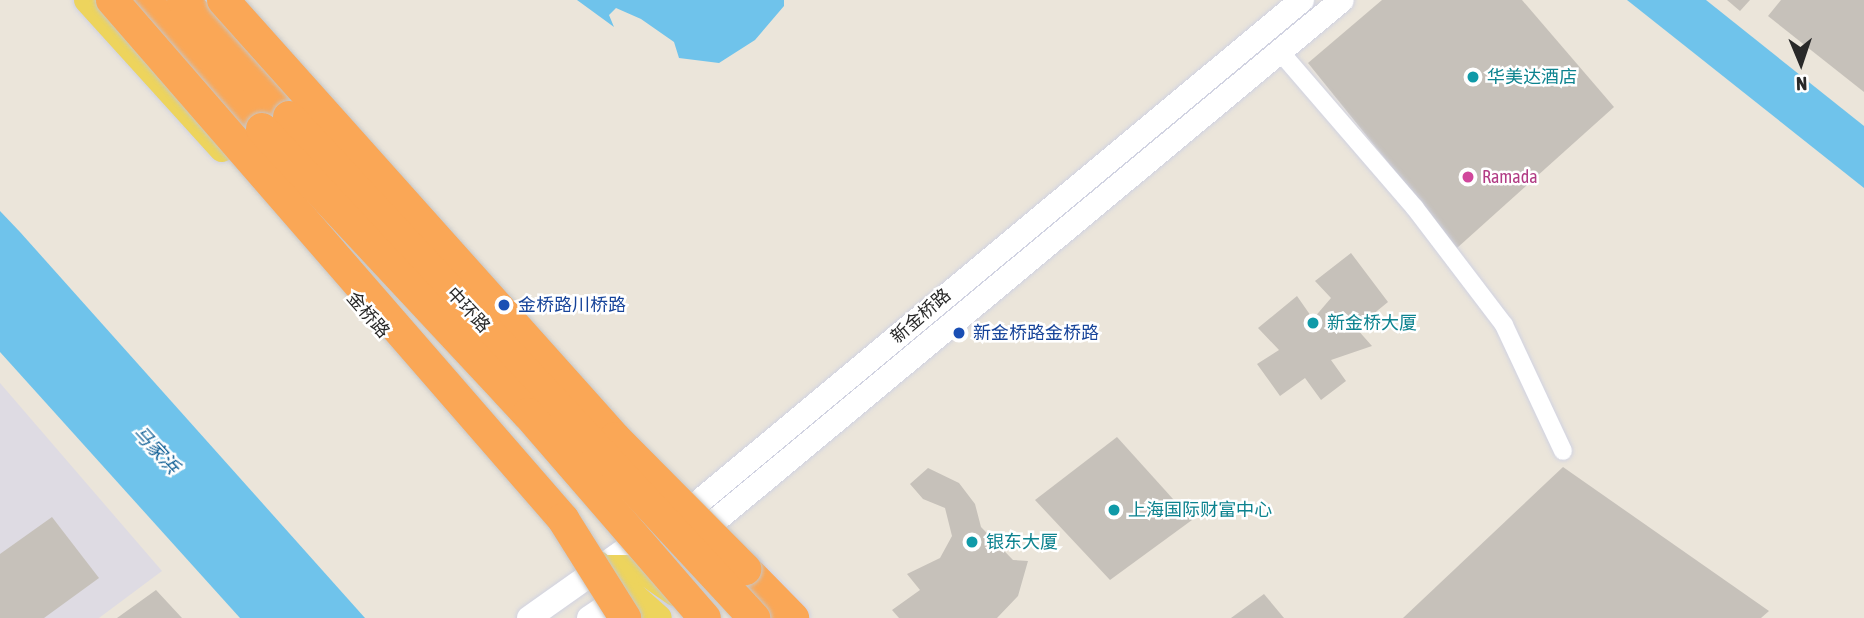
<!DOCTYPE html>
<html>
<head>
<meta charset="utf-8">
<style>
  body { margin:0 }
  #map { position:relative; width:1864px; height:618px; overflow:hidden; background:#ebe5da; font-family:"Asap Condensed","Noto Sans SC",sans-serif }
  div>[style] { position:absolute }
  .industrial>* { inset:0; background:#dedbe3 }
  .water>* { inset:0; background:#6fc3eb }
  .building>* { inset:0; background:#c6c1ba }
  .roads { filter:drop-shadow(0 0 2px #d0d2e1) drop-shadow(0 0 2px #d0d2e1) }
  .street>* { height:18px; margin:-9px; padding:0 9px; transform-origin:9px; border-radius:9px; background:#fff }
  .secondary>* { height:24px; margin:-12px; padding:0 12px; transform-origin:12px; border-radius:12px; background:#fff }
  .primary>* { height:26px; margin:-13px; padding:0 13px; transform-origin:13px; border-radius:13px; background:#edd45d }
  .highway>* { height:32px; margin:-16px; padding:0 16px; transform-origin:16px; border-radius:16px; background:#faa756 }
  .bridges { filter:drop-shadow(0 0 2px #c7c7c7) drop-shadow(0 0 2px #c7c7c7) }
  .highway-bridge>* { height:32px; margin:-16px; padding:0 16px; transform-origin:16px; border-radius:16px; background:#faa756 }
  .dots>* { width:19px; height:19px; translate:-50% -50%; box-sizing:border-box; border:4px solid #fff; border-radius:50% }
  span { translate:-50% -50%; white-space:nowrap; text-align:center; line-height:1.15; -webkit-text-stroke:5px #fff; paint-order:stroke }
  .culture-label { font-size:18px; color:#0d838f }
  .left { translate:0 -50%; text-align:left }
  .hotel-label { font-size:18px; color:#b23c85 }
  .transit-label { font-size:18px; color:#164399 }
  .street-label { font-size:18px; color:#292929 }
  .water-label { font-size:19px; color:#105f95; font-style:italic }
  .north { position:absolute; left:1766px; top:28px; width:70px; height:70px; -webkit-text-stroke:5px #fff; paint-order:stroke; rotate:178deg; font-size:19px; font-weight:700; line-height:28px; text-align:center; color:#292929 }
  .north::after { content:''; display:block; margin:auto; width:24px; height:32px; background:#292929; clip-path:polygon(50% 0,100% 100%,50% 72%,0 100%) }
</style>
</head>
<body>
<div id="map">
  <div class="industrial">
    <i style="clip-path:polygon(0 383px,162px 571px,99px 618px,0 618px)"></i>
  </div>
  <div class="water">
    <i style="clip-path:polygon(577px 0,784px 0,784px 6px,755px 40px,719px 63px,679px 58px,674px 42px,641px 19px,616px 8px,609px 15px,614px 27px)"></i>
    <i style="clip-path:polygon(1627px 0,1706px 0,1864px 126px,1864px 188px)"></i>
    <i style="clip-path:polygon(0 211px,20px 232px,365px 618px,240px 618px,0 352px)"></i>
  </div>
  <div class="building">
    <i style="clip-path:polygon(1382px 0,1522px 0,1614px 107px,1457px 248px,1308px 63px)"></i>
    <i style="clip-path:polygon(1727px 0,1750px 0,1740px 11px)"></i>
    <i style="clip-path:polygon(1781px 0,1864px 0,1864px 92px,1768px 16px)"></i>
    <i style="clip-path:polygon(1351px 253px,1388px 302px,1356px 328px,1372px 346px,1331px 360px,1346px 381px,1321px 400px,1305px 378px,1280px 396px,1257px 364px,1279px 350px,1258px 328px,1297px 296px,1313px 319px,1331px 298px,1315px 281px)"></i>
    <i style="clip-path:polygon(1117px 437px,1192px 520px,1110px 580px,1035px 500px)"></i>
    <i style="clip-path:polygon(1563px 467px,1769px 611px,1761px 618px,1403px 618px)"></i>
    <i style="clip-path:polygon(928px 468px,959px 483px,975px 504px,981px 527px,1013px 560px,1028px 561px,1018px 596px,997px 618px,899px 618px,892px 610px,920px 590px,907px 574px,940px 558px,952px 536px,945px 508px,923px 499px,910px 484px)"></i>
    <i style="clip-path:polygon(52px 517px,99px 578px,44px 618px,0 618px,0 554px)"></i>
    <i style="clip-path:polygon(156px 590px,182px 618px,117px 618px)"></i>
    <i style="clip-path:polygon(1264px 594px,1284px 618px,1231px 618px)"></i>
  </div>
  <div class="roads">
    <div class="street">
      <i style="left:1282px;top:54px;width:203px;rotate:49.2deg"></i>
      <i style="left:1415px;top:208px;width:147px;rotate:52.7deg"></i>
      <i style="left:1504px;top:325px;width:139px;rotate:64.9deg"></i>
    </div>
    <div class="secondary">
      <i style="left:691px;top:541px;width:846px;rotate:-39.73deg"></i>
      <i style="left:529px;top:618px;width:159px;rotate:-35.3deg"></i>
      <i style="left:659px;top:526px;width:40px;rotate:-29.7deg"></i>
      <i style="left:694px;top:506px;width:791px;rotate:-39.77deg"></i>
      <i style="left:589px;top:618px;width:47px;rotate:-33.7deg"></i>
    </div>
    <div class="primary">
      <i style="left:87px;top:0;width:201px;rotate:47.8deg"></i>
      <i style="left:598px;top:564px;width:81px;rotate:41.5deg"></i>
      <i style="left:603px;top:568px;width:25px"></i>
      <i style="left:628px;top:568px;width:22px;rotate:18deg"></i>
      <i style="left:649px;top:575px;width:32px;rotate:35deg"></i>
    </div>
    <div class="highway">
      <i style="left:145px;top:0;width:174px;rotate:47.8deg"></i>
      <i style="left:183px;top:0;width:158px;rotate:47.8deg"></i>
      <i style="left:745px;top:569px;width:69px;rotate:45.6deg"></i>
    </div>
  </div>
  <div class="bridges">
    <div class="highway-bridge">
      <i style="left:112px;top:0;width:688px;rotate:49.01deg"></i>
      <i style="left:563px;top:519px;width:117px;rotate:57.9deg"></i>
      <i style="left:223px;top:0;width:588px;rotate:48.17deg"></i>
      <i style="left:615px;top:438px;width:185px;rotate:45.2deg"></i>
      <i style="left:289px;top:117px;width:684px;rotate:47.13deg"></i>
      <i style="left:262px;top:129px;width:390px;rotate:47deg"></i>
      <i style="left:528px;top:414px;width:270px;rotate:49.1deg"></i>
    </div>
  </div>
  <div class="dots">
    <i style="left:1473px;top:77px;background:#0f9aa8"></i>
    <i style="left:1468px;top:177px;background:#d1479c"></i>
    <i style="left:504px;top:305px;background:#1a4fb4"></i>
    <i style="left:1313px;top:323px;background:#0f9aa8"></i>
    <i style="left:959px;top:333px;background:#1a4fb4"></i>
    <i style="left:1114px;top:510px;background:#0f9aa8"></i>
    <i style="left:972px;top:542px;background:#0f9aa8"></i>
  </div>
  <div class="culture-label">
    <span class="left" style="left:1487px;top:77px">华美达酒店</span>
    <span class="left" style="left:1327px;top:323px">新金桥大厦</span>
    <span class="left" style="left:1128px;top:510px">上海国际财富中心</span>
    <span class="left" style="left:986px;top:542px">银东大厦</span>
  </div>
  <div class="hotel-label">
    <span class="left" style="left:1482px;top:177px">Ramada</span>
  </div>
  <div class="transit-label">
    <span class="left" style="left:518px;top:305px">金桥路川桥路</span>
    <span class="left" style="left:973px;top:333px">新金桥路金桥路</span>
  </div>
  <div class="street-label">
    <span style="left:468px;top:310px;rotate:47deg">中环路</span>
    <span style="left:368px;top:315px;rotate:49deg">金桥路</span>
    <span style="left:921px;top:316px;rotate:-41deg">新金桥路</span>
  </div>
  <div class="water-label">
    <span style="left:156px;top:450px;rotate:47deg">马家浜</span>
  </div>
  <div class="north">N</div>
</div>
</body>
</html>
